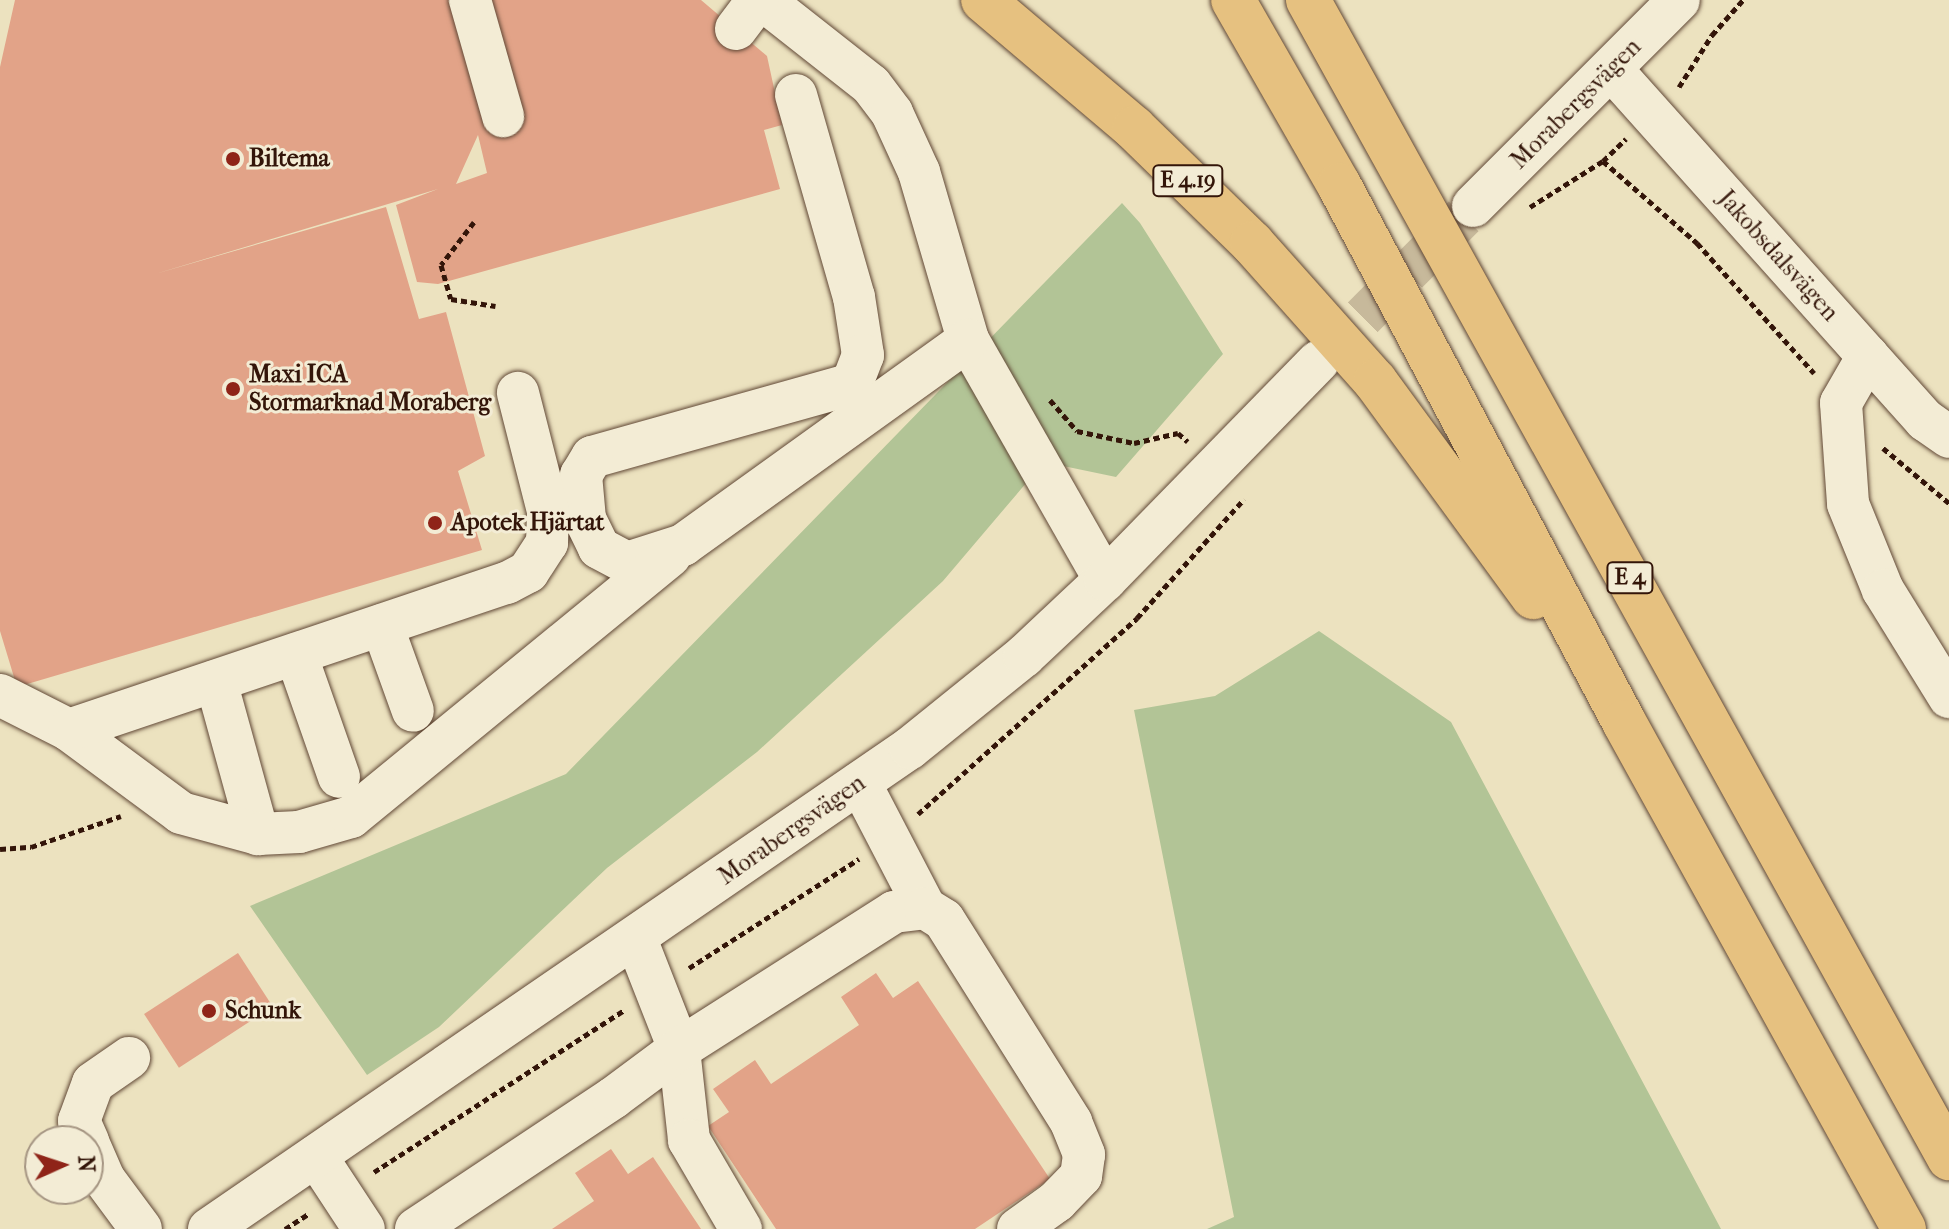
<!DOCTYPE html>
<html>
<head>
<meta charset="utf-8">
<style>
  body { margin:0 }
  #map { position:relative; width:1949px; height:1229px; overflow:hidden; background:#ece2bf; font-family:"IM FELL French Canon",serif }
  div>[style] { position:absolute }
  .green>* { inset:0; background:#b2c496 }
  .building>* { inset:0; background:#e2a388; transform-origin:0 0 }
  .minor-tunnel>* { height:42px; margin-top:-21px; transform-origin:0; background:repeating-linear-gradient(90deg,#c7b99b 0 42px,transparent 0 63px) }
  .path>* { height:5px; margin-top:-2.5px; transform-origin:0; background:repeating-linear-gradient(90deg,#331509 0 6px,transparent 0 10px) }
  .roads { filter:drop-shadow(0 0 2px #614836) drop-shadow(0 0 2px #614836) }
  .minor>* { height:42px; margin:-21px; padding:0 21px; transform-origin:21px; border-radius:21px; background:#f3ecd5 }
  .highway>* { height:44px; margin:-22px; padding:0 22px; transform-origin:22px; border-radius:22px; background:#e6c180 }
  .dots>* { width:22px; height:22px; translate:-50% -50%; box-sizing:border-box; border:4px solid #f3ecd5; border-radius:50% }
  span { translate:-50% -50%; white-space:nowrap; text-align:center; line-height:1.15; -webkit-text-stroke:6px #f3ecd5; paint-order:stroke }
  .shield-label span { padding:2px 6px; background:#f3ecd5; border:2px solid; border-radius:6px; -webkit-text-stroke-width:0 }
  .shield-label { font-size:22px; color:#331509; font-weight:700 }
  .street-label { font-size:24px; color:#331509 }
  .poi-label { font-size:24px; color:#331509; font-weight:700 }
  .left { translate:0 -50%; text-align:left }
  .north { position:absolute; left:24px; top:1125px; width:80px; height:80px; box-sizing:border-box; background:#f3ecd5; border:2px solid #a69683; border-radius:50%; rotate:87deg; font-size:22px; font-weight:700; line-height:32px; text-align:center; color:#331509 }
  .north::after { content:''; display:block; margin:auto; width:28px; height:36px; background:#8f2418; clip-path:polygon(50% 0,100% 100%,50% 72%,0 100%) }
</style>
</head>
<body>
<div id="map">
  <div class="green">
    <i style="clip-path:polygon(1122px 203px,1140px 223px,1223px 354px,1116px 477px,1044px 462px,943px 581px,757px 752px,607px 868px,439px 1027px,367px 1075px,250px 906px,566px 774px)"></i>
    <i style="clip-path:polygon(1319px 631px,1451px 722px,1721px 1229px,1207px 1229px,1234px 1217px,1134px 710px,1215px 696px)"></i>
  </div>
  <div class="building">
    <i style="clip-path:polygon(evenodd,15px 0,701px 0,767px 56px,782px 125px,764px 130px,780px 189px,438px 284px,417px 282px,396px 205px,438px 189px,155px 274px,386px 207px,419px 319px,446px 312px,485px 456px,458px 471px,482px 550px,17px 687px,0 631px,0 67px,15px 0,478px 135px,487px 173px,456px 184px,478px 135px)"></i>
    <i style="left:238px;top:953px;width:64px;height:112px;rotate:57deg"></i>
    <i style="clip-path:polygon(876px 973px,893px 998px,918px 981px,1050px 1179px,975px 1229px,776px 1229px,708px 1126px,729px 1112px,713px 1089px,755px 1060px,771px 1084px,859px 1025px,841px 997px)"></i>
    <i style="clip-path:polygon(611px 1149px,628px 1174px,653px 1157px,701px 1229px,552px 1229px,594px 1201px,575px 1173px)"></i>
  </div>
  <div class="minor-tunnel">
    <i style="left:1318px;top:362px;width:206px;rotate:-45deg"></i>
  </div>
  <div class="path">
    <i style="left:1679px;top:87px;width:62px;rotate:-57.6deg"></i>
    <i style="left:1712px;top:35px;width:47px;rotate:-48.5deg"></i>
    <i style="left:1603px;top:161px;width:125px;rotate:41.1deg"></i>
    <i style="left:1697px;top:243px;width:175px;rotate:48deg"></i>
    <i style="left:1530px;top:207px;width:86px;rotate:-32.2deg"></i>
    <i style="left:1603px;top:161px;width:32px;rotate:-44deg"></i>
    <i style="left:474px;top:222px;width:54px;rotate:127.5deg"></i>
    <i style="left:441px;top:265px;width:35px;rotate:74deg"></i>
    <i style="left:451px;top:299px;width:45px;rotate:9deg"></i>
    <i style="left:1050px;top:400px;width:41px;rotate:48.9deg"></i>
    <i style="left:1077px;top:431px;width:58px;rotate:11.9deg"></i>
    <i style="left:1134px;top:443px;width:45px;rotate:-12.8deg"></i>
    <i style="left:1178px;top:433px;width:13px;rotate:42deg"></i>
    <i style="left:1883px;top:448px;width:86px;rotate:39.8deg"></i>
    <i style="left:918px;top:814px;width:294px;rotate:-41.8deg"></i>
    <i style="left:1137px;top:618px;width:160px;rotate:-48deg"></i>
    <i style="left:0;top:849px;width:31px;rotate:-4deg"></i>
    <i style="left:31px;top:847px;width:95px;rotate:-19deg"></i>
    <i style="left:689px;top:968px;width:202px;rotate:-32.7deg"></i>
    <i style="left:374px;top:1172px;width:298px;rotate:-32.9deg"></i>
    <i style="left:285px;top:1229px;width:27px;rotate:-33deg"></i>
  </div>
  <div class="roads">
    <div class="minor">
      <i style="left:470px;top:0;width:121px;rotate:74.1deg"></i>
      <i style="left:763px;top:0;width:137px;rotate:38.2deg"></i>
      <i style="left:871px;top:85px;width:35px;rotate:53deg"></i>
      <i style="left:892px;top:113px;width:65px;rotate:65.4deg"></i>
      <i style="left:919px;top:172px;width:175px;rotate:73.7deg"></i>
      <i style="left:968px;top:340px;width:276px;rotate:60.3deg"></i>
      <i style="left:736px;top:29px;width:36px;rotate:-53deg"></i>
      <i style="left:1612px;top:70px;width:470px;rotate:48.2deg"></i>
      <i style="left:1925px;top:420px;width:29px;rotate:35deg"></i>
      <i style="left:796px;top:95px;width:210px;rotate:74deg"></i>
      <i style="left:854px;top:297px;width:59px;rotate:81.2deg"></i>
      <i style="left:863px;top:355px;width:31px;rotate:111deg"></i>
      <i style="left:852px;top:384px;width:270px;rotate:164.3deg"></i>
      <i style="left:592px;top:457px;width:21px;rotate:121deg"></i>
      <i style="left:581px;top:475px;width:44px;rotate:84.8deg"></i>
      <i style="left:585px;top:519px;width:32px;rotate:64deg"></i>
      <i style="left:599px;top:548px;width:32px;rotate:28deg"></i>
      <i style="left:627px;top:563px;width:59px;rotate:-17.8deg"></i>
      <i style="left:683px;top:545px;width:351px;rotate:-35.7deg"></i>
      <i style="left:1473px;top:206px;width:291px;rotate:-45deg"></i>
      <i style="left:1868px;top:356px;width:54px;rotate:119.9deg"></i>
      <i style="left:1841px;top:403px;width:101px;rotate:86deg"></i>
      <i style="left:1848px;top:504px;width:93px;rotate:67.9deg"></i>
      <i style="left:1883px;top:590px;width:126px;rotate:58.3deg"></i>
      <i style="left:382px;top:625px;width:91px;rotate:70.2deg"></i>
      <i style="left:296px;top:654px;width:130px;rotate:70.7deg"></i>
      <i style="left:216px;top:681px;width:159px;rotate:74.6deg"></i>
      <i style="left:0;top:695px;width:77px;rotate:26.9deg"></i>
      <i style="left:69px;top:730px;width:139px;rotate:36.5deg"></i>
      <i style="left:181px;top:813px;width:80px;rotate:15.3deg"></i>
      <i style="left:258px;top:834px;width:41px;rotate:-2.8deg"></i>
      <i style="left:299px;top:832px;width:54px;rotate:-16.1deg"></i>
      <i style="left:351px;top:817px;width:412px;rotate:-39.3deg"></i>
      <i style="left:69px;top:730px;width:462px;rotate:-18.6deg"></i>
      <i style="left:507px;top:583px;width:24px;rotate:-28deg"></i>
      <i style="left:528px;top:572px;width:35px;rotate:-57deg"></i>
      <i style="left:547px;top:543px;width:32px;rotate:-88deg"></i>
      <i style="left:548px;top:511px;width:122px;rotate:-104.3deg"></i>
      <i style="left:860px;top:783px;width:141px;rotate:62.5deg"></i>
      <i style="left:636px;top:939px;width:118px;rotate:68.6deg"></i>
      <i style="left:679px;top:1049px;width:92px;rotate:83.7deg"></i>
      <i style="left:689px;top:1140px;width:103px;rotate:59.7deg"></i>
      <i style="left:88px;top:1141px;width:22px;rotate:-114deg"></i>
      <i style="left:79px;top:1121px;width:40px;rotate:-69.8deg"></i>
      <i style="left:93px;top:1083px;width:44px;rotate:-34.8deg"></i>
      <i style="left:88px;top:1142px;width:40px;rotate:66.6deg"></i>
      <i style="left:104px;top:1179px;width:62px;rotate:53.5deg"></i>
      <i style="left:316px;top:1156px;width:87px;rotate:56.7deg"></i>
      <i style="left:209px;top:1229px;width:850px;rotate:-34.46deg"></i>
      <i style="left:910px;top:748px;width:146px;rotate:-38.9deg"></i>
      <i style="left:1024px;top:656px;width:111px;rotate:-43.2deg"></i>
      <i style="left:1105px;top:580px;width:305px;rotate:-45.7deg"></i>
      <i style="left:416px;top:1229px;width:237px;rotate:-33.6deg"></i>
      <i style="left:613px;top:1098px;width:82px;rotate:-36.6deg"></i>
      <i style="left:679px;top:1049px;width:255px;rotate:-32.5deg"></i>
      <i style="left:894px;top:912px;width:31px;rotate:-7deg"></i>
      <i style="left:925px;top:908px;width:22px;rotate:32deg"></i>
      <i style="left:944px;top:920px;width:239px;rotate:57.8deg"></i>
      <i style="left:1071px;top:1122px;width:35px;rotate:68deg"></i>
      <i style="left:1084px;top:1155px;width:21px;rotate:98deg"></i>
      <i style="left:1081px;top:1176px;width:35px;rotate:134deg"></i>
      <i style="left:1057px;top:1201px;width:48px;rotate:144.3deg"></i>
    </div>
    <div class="highway">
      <i style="left:983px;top:0;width:198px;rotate:40.3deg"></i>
      <i style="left:1134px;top:128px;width:165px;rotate:44.3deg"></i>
      <i style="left:1252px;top:243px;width:185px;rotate:48.3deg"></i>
      <i style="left:1375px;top:381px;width:268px;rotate:53.8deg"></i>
      <i style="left:1233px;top:0;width:213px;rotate:60.2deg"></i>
      <i style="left:1339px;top:185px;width:608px;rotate:62.04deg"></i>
      <i style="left:1624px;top:722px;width:579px;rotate:61.09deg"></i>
      <i style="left:1308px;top:0;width:1324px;rotate:61.03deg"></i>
    </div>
  </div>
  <div class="dots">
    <i style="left:233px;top:159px;background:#8f2418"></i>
    <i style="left:233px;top:389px;background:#8f2418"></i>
    <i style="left:435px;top:523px;background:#8f2418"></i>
    <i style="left:209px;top:1011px;background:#8f2418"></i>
  </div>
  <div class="shield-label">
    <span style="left:1188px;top:181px">E 4.19</span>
    <span style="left:1630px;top:578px">E 4</span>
  </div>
  <div class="street-label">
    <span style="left:1576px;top:104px;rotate:-45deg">Morabergsvägen</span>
    <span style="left:1778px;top:256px;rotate:48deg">Jakobsdalsvägen</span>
    <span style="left:792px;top:830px;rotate:-35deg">Morabergsvägen</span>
  </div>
  <div class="poi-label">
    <span class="left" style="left:249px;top:159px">Biltema</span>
    <span class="left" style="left:249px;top:389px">Maxi ICA<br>Stormarknad Moraberg</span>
    <span class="left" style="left:451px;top:523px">Apotek Hjärtat</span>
    <span class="left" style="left:225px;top:1011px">Schunk</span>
  </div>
  <div class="north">N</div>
</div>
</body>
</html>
